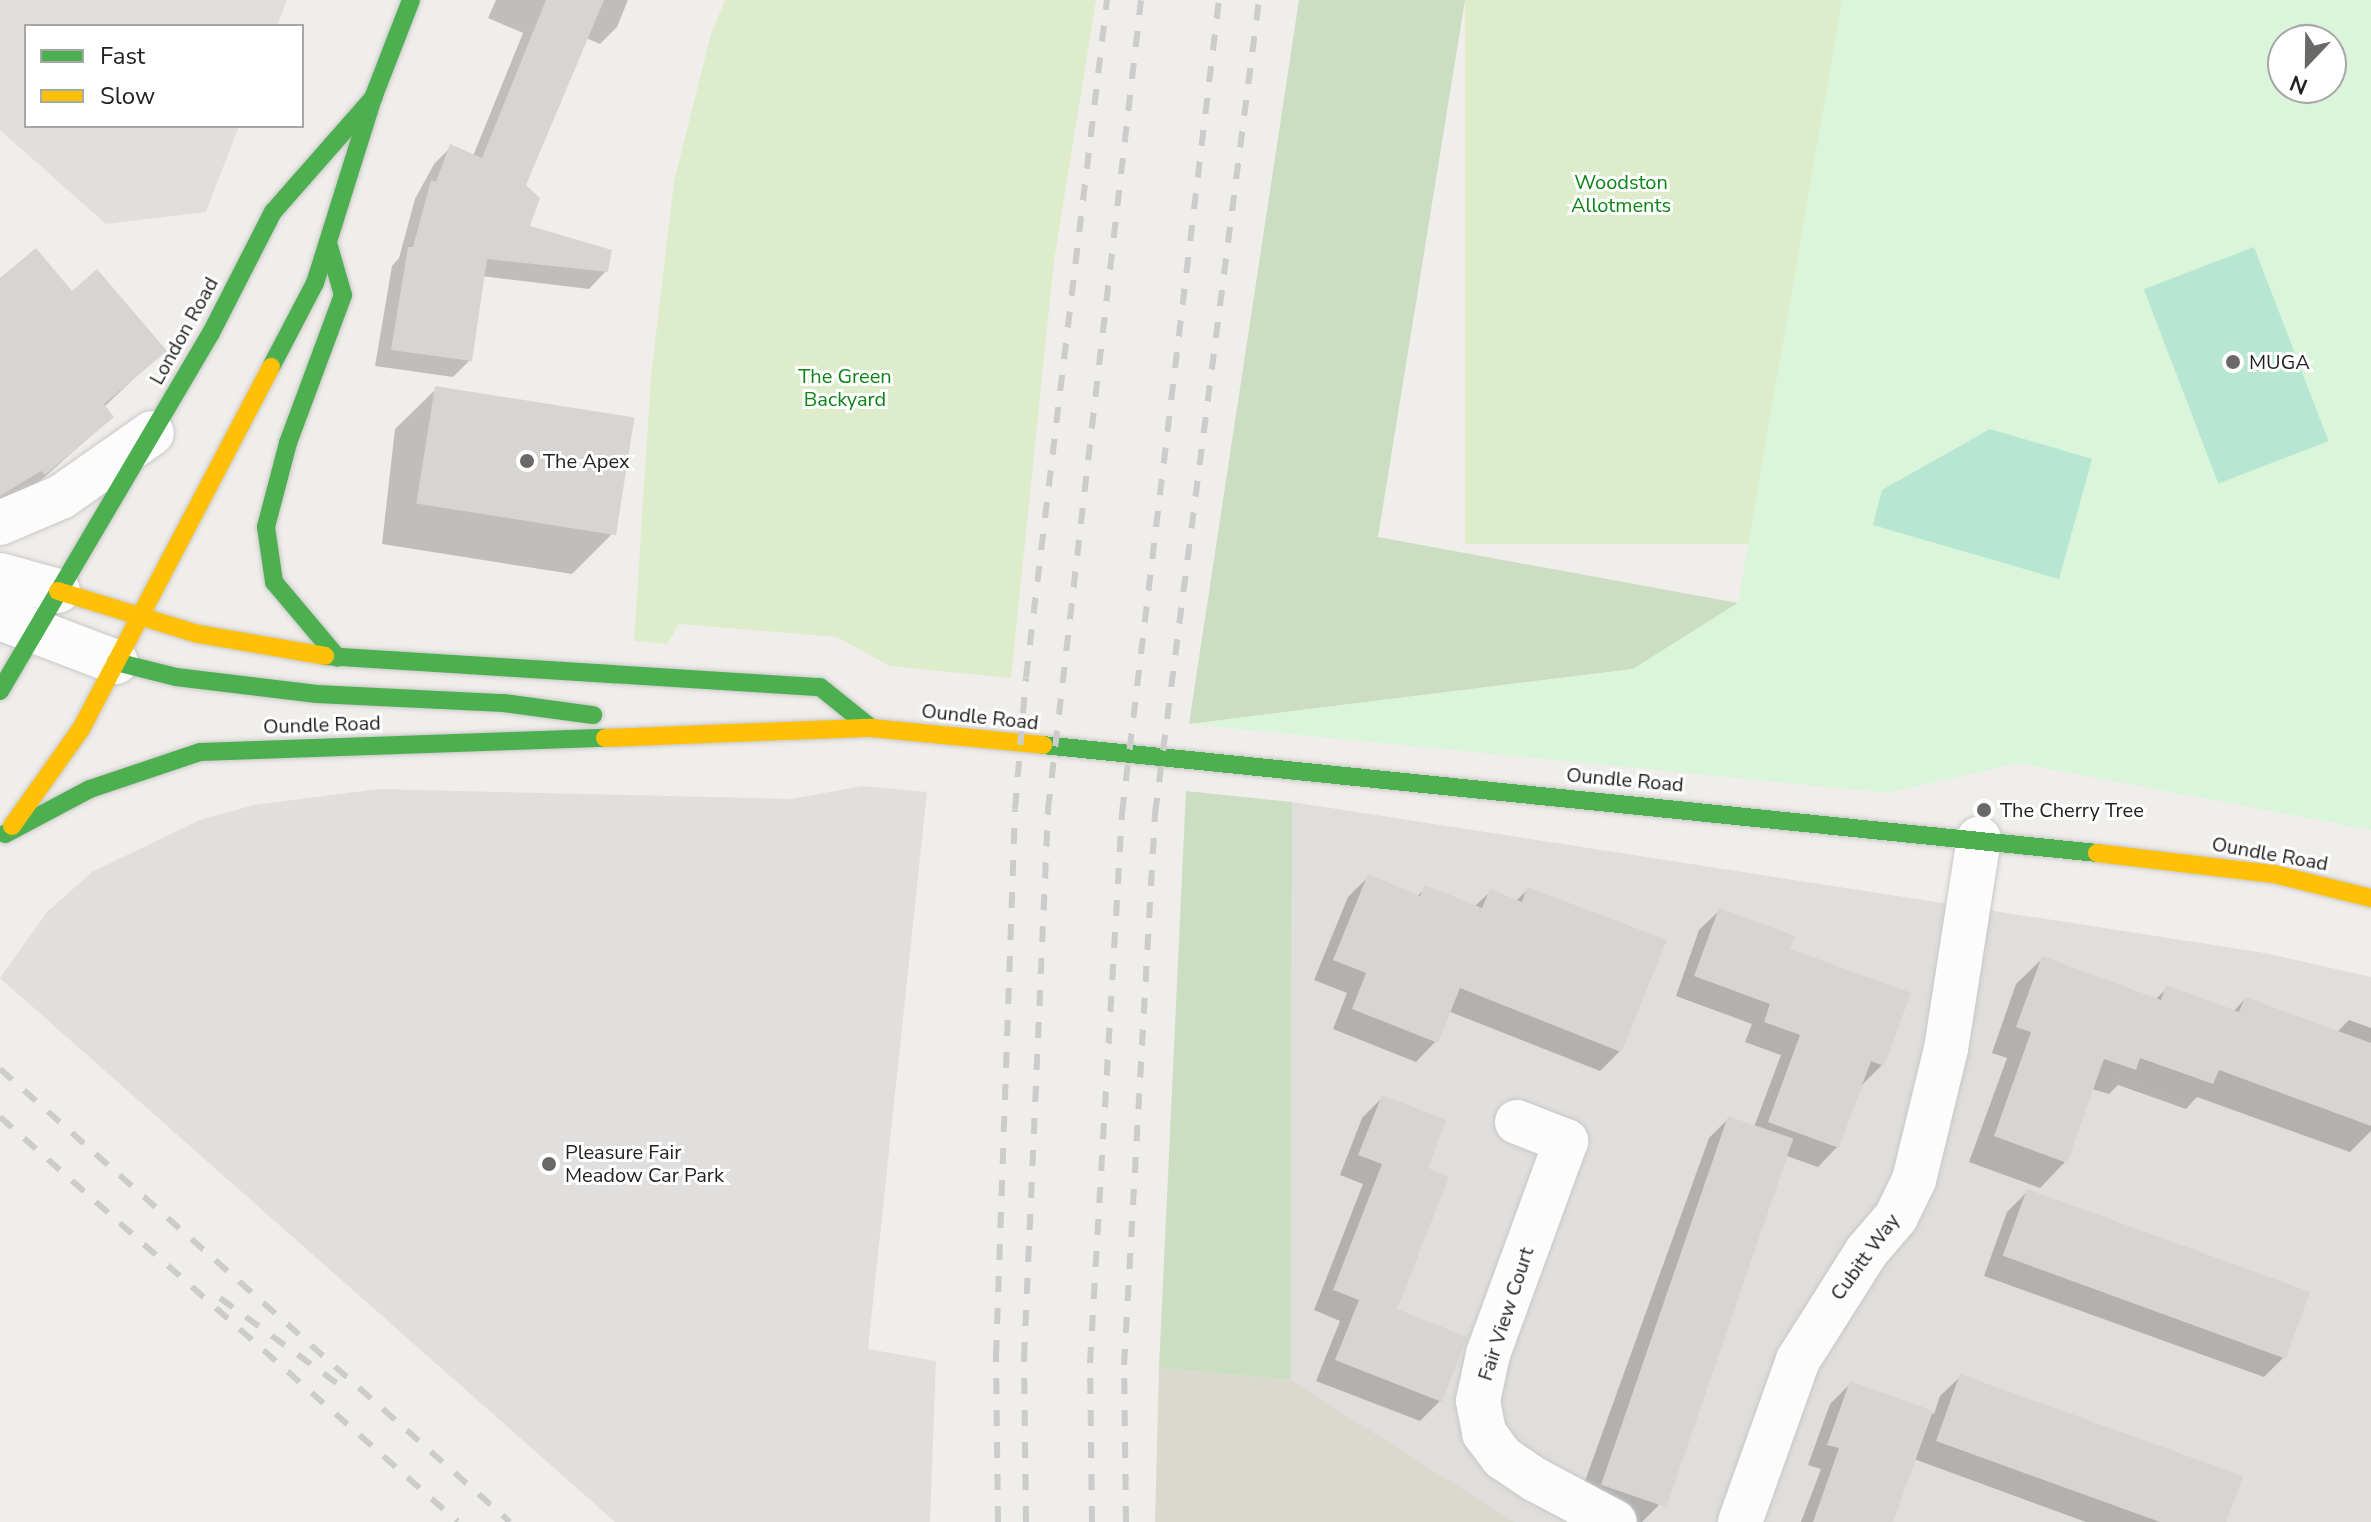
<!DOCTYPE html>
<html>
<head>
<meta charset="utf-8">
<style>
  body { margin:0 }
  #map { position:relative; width:2371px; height:1522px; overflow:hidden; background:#f0eeeb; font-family:"Nunito Sans",sans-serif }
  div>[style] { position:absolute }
  .residential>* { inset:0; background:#dfdedc }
  .construction>* { inset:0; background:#d9d9cd }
  .grass>* { inset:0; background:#ddeccb; transform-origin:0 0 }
  .forest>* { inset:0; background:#cbdec1 }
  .park>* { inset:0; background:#daf5da }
  .pitch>* { inset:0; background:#b7e6d2; transform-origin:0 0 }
  .parking>* { inset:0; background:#e0dfde }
  .shadow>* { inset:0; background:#0003 }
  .building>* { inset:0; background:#d7d4d2; transform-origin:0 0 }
  .roads { filter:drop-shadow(0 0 2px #c9c8c7) drop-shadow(0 0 2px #c9c8c7) }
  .street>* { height:44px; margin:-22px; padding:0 22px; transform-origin:22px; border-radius:22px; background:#fdfcfc }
  .fast>* { height:18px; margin:-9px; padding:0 9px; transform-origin:9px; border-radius:9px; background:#4caf50 }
  .slow>* { height:18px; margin:-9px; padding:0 9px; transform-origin:9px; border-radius:9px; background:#ffc107 }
  .rail>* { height:6px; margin-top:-3px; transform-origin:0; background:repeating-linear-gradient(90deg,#ccc 0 16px,transparent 0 32px) }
  .dots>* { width:22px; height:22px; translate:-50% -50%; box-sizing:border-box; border:4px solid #fff; border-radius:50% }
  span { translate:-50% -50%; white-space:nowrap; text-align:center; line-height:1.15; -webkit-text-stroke:6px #fff; paint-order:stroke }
  .park-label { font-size:20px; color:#0c8416 }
  .street-label { font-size:20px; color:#222 }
  .poi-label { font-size:20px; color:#222 }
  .left { translate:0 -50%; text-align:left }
  .legend { position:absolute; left:24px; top:24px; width:280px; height:104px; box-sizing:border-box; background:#fff; border:2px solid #a7a7a7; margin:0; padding:10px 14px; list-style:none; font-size:24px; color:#222 }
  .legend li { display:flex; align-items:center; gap:16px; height:40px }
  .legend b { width:40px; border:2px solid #a7a7a7 }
  .north { position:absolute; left:2267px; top:24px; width:80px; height:80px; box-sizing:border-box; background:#fff; border:2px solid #a7a7a7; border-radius:50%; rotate:202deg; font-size:22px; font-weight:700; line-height:32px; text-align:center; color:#222 }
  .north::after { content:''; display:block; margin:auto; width:28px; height:36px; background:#6a6968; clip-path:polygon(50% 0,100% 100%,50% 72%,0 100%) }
</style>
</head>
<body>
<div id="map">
  <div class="residential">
    <i style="clip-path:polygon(1292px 802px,2265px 953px,2371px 977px,2371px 1522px,1515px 1522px,1291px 1380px)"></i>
  </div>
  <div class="construction">
    <i style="clip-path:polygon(1159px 1368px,1291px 1380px,1515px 1522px,1155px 1522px)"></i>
  </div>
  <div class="grass">
    <i style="clip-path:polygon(725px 0,1096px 0,1054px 261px,1011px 678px,890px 666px,837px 637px,679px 624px,667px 644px,634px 641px,651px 377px,674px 182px,711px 34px)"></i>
    <i style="left:1465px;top:0;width:377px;height:544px"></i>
  </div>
  <div class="forest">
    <i style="clip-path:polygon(1299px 0,1465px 0,1378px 537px,1738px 603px,1633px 669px,1189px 724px)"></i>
    <i style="clip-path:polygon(1186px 791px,1292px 802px,1291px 1380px,1159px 1368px)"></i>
  </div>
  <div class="park">
    <i style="clip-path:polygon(evenodd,1842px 0,2371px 0,2371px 830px,2018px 763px,1888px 793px,1189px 724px,1633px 669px,1738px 603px,1842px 0,2283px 40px,2331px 40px,2331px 88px,2283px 88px,2283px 40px)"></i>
  </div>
  <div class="pitch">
    <i style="left:2254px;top:247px;width:208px;height:118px;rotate:69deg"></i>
    <i style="clip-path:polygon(1990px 429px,2092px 459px,2059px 579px,1873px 525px,1882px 490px)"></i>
  </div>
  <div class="parking">
    <i style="clip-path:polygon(0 0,287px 0,277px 26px,26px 26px,26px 126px,239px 126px,206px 212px,106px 224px,0 130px)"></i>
    <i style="clip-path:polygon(862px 786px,927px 792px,868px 1349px,936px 1361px,930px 1522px,615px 1522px,0 978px,47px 912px,92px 872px,200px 820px,254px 805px,378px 789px,791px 799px)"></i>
    <i style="clip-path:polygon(1654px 988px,1766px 1030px,1734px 1115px,1696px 1102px,1581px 1413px,1506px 1385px,1522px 1341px,1421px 1303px,1478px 1151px,1453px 1141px,1492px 1038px,1617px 1085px)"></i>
    <i style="clip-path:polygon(2113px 1070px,2371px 1162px,2371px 1286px,2322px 1268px,2327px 1252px,2080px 1163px)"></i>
    <i style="clip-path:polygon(1932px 1473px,2070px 1522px,1914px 1522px)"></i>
  </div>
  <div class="shadow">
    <i style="clip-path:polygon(496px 0,628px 0,617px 27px,600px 44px,586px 38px,524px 186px,528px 228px,606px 271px,589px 289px,482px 276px,470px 360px,453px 377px,375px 366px,392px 266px,399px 258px,415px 199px,434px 164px,451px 147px,473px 156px,523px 33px,488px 18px)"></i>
    <i style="clip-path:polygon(0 281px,72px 293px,164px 350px,104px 407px,112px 417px,10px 508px,0 507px)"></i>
    <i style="clip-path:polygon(436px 389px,613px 533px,572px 574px,382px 544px,395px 429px)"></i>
    <i style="clip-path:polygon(1368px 877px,1416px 897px,1426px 888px,1474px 907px,1491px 891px,1516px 901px,1528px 889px,1620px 1051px,1600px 1071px,1448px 1011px,1436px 1041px,1416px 1062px,1333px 1029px,1347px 993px,1314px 980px,1348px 897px)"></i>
    <i style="clip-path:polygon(1720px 910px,1788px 950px,1882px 1065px,1862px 1085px,1838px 1146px,1818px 1167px,1787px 1156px,1658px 1506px,1642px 1522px,1628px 1522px,1577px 1503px,1709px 1138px,1729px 1118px,1754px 1127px,1781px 1055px,1745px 1042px,1752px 1024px,1676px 996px,1699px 930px)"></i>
    <i style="clip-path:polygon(2042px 959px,2155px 1000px,2167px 988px,2233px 1012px,2245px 999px,2336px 1033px,2349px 1020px,2371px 1028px,2371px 1131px,2350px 1152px,2197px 1097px,2186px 1109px,2118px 1085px,2109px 1094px,2092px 1089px,2065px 1162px,2040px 1188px,1969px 1162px,2007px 1058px,1992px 1053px,2016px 984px)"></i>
    <i style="clip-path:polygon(1382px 1098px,1425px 1169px,1395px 1311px,1440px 1401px,1420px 1421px,1316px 1381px,1340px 1321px,1314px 1310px,1363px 1184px,1340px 1175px,1362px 1118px)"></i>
    <i style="clip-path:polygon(2027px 1192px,2284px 1357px,2264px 1377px,1984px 1276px,2007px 1212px)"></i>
    <i style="clip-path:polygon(1961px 1376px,2224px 1522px,2086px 1522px,1914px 1459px,1891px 1522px,1801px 1522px,1821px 1469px,1808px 1465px,1830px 1404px,1850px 1384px,1934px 1414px,1940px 1396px)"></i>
  </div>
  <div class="building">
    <i style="clip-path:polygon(546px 0,604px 0,526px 185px,540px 198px,530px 226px,612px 250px,608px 272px,487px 259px,472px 361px,391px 350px,408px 247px,413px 247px,431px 180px,436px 182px,450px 144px,482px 158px)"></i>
    <i style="clip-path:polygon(36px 248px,72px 291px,97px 269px,167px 351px,104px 404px,114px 417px,45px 475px,41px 471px,0 496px,0 278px)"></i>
    <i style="left:435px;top:386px;width:202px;height:119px;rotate:9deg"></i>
    <i style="clip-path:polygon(1368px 874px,1420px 896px,1425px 885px,1482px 908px,1490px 889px,1522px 902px,1527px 887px,1667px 940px,1621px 1052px,1460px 988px,1438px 1043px,1352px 1009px,1366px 973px,1333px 960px)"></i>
    <i style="clip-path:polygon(1719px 908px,1795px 936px,1790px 949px,1911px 993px,1884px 1066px,1871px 1061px,1839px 1148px,1768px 1122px,1800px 1035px,1764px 1022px,1770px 1004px,1694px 976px)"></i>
    <i style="clip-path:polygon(2042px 956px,2161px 1000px,2166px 985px,2239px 1012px,2245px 997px,2371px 1043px,2371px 1126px,2219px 1070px,2213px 1084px,2140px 1058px,2136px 1070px,2104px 1059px,2067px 1163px,1994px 1136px,2031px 1032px,2016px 1027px)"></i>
    <i style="clip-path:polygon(1382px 1095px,1446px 1120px,1428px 1168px,1449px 1177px,1397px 1309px,1467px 1337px,1442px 1402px,1335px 1360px,1359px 1300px,1333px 1290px,1382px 1164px,1358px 1155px)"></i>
    <i style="left:1728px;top:1116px;width:69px;height:390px;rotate:19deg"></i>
    <i style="left:2027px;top:1189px;width:301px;height:71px;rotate:20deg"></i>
    <i style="clip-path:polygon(1960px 1374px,2243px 1476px,2226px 1522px,2160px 1522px,1936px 1441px)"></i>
    <i style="clip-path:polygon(1850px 1381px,1933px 1411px,1893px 1522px,1813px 1522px,1839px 1448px,1827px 1445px)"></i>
  </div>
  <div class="roads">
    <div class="street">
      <i style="left:0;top:523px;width:66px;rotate:-23.1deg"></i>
      <i style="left:61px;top:497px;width:111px;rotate:-35.1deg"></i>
      <i style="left:0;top:575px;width:60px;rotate:15.4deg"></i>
      <i style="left:0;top:618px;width:124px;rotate:20.8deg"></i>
      <i style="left:1517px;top:1122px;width:53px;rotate:21.2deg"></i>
      <i style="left:1566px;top:1141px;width:227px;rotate:110.1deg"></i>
      <i style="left:1488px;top:1354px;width:48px;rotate:102deg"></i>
      <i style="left:1478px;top:1401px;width:33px;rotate:79deg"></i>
      <i style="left:1484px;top:1433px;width:31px;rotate:53deg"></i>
      <i style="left:1503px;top:1458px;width:40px;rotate:34deg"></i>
      <i style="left:1536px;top:1480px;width:89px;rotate:28deg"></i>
      <i style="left:1740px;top:1522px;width:172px;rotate:-70.3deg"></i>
      <i style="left:1798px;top:1360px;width:129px;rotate:-57.7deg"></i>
      <i style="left:1867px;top:1251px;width:45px;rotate:-49.5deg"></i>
      <i style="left:1896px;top:1217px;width:41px;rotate:-64.1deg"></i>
      <i style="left:1914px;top:1180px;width:135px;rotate:-76.3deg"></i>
      <i style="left:1946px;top:1049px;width:213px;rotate:-81.1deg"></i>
    </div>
    <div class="fast">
      <i style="left:328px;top:243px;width:54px;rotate:73.9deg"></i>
      <i style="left:343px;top:295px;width:158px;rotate:110.4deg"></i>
      <i style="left:288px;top:443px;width:87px;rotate:104.7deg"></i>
      <i style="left:266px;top:527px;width:56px;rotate:81.7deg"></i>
      <i style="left:274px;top:582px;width:99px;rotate:49.9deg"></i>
      <i style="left:271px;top:367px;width:95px;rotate:-62.4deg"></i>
      <i style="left:315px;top:283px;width:194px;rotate:-72.6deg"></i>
      <i style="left:325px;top:656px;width:496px;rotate:3.6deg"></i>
      <i style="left:820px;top:687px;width:65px;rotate:38.8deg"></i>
      <i style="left:116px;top:662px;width:62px;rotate:14deg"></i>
      <i style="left:176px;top:677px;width:142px;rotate:6.9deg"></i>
      <i style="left:317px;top:694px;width:187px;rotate:2.8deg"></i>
      <i style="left:504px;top:703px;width:90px;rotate:7.7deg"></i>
      <i style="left:0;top:691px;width:416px;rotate:-59.5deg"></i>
      <i style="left:211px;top:333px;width:136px;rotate:-62.9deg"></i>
      <i style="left:273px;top:212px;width:152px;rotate:-48.7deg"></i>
      <i style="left:373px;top:98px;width:105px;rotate:-68.8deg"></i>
      <i style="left:1043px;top:745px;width:1060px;rotate:5.85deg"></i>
      <i style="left:5px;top:834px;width:96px;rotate:-27.9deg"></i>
      <i style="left:90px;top:789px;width:116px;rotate:-18.6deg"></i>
      <i style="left:200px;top:752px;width:405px;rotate:-2deg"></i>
    </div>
    <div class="slow">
      <i style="left:58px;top:591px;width:146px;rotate:17.1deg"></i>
      <i style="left:198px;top:634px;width:129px;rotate:9.8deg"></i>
      <i style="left:605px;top:738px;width:266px;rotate:-2.2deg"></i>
      <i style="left:871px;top:728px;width:173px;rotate:5.6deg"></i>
      <i style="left:12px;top:826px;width:119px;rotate:-54.6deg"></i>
      <i style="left:81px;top:729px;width:409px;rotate:-62.3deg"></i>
      <i style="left:2097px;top:853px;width:178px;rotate:6.8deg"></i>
      <i style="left:2274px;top:874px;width:100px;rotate:13.9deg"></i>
    </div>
  </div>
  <div class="rail">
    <i style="left:0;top:1069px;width:682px;rotate:41.61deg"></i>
    <i style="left:0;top:1117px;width:611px;rotate:41.49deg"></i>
    <i style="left:220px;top:1298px;width:160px;rotate:36.1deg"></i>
    <i style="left:998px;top:1522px;width:166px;rotate:-90.7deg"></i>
    <i style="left:996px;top:1356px;width:547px;rotate:-88.01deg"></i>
    <i style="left:1015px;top:809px;width:132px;rotate:-85.2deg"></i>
    <i style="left:1026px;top:677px;width:682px;rotate:-83.18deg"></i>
    <i style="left:1026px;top:1522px;width:164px;rotate:-90.7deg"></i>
    <i style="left:1024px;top:1358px;width:549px;rotate:-87.49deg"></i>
    <i style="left:1048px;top:810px;width:815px;rotate:-83.45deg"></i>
    <i style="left:1092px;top:1522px;width:159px;rotate:-90.7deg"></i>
    <i style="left:1090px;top:1363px;width:551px;rotate:-86.67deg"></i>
    <i style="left:1122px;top:813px;width:819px;rotate:-83.2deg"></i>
    <i style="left:1126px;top:1522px;width:157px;rotate:-90.7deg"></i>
    <i style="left:1124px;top:1365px;width:552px;rotate:-86.78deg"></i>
    <i style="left:1155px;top:814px;width:821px;rotate:-82.72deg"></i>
  </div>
  <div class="dots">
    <i style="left:2233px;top:362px;background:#6a6968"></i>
    <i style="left:527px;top:461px;background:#6a6968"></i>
    <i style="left:1984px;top:810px;background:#6a6968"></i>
    <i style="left:549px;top:1164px;background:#6a6968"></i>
  </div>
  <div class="park-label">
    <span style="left:1621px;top:194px">Woodston<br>Allotments</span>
    <span style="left:845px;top:388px">The Green<br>Backyard</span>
  </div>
  <div class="street-label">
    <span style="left:184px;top:331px;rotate:-61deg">London Road</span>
    <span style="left:980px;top:717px;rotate:6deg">Oundle Road</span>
    <span style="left:322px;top:725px;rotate:-2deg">Oundle Road</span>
    <span style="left:1625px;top:780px;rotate:5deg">Oundle Road</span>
    <span style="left:2270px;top:854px;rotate:10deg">Oundle Road</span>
    <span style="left:1865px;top:1257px;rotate:-54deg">Cubitt Way</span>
    <span style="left:1506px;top:1314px;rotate:-72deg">Fair View Court</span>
  </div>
  <div class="poi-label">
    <span class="left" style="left:2249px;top:362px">MUGA</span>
    <span class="left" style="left:543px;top:461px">The Apex</span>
    <span class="left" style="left:2000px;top:810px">The Cherry Tree</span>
    <span class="left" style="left:565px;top:1164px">Pleasure Fair<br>Meadow Car Park</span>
  </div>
  <ul class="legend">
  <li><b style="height:10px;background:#4caf50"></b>Fast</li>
  <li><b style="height:10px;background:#ffc107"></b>Slow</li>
  </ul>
  <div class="north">N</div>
</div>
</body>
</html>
